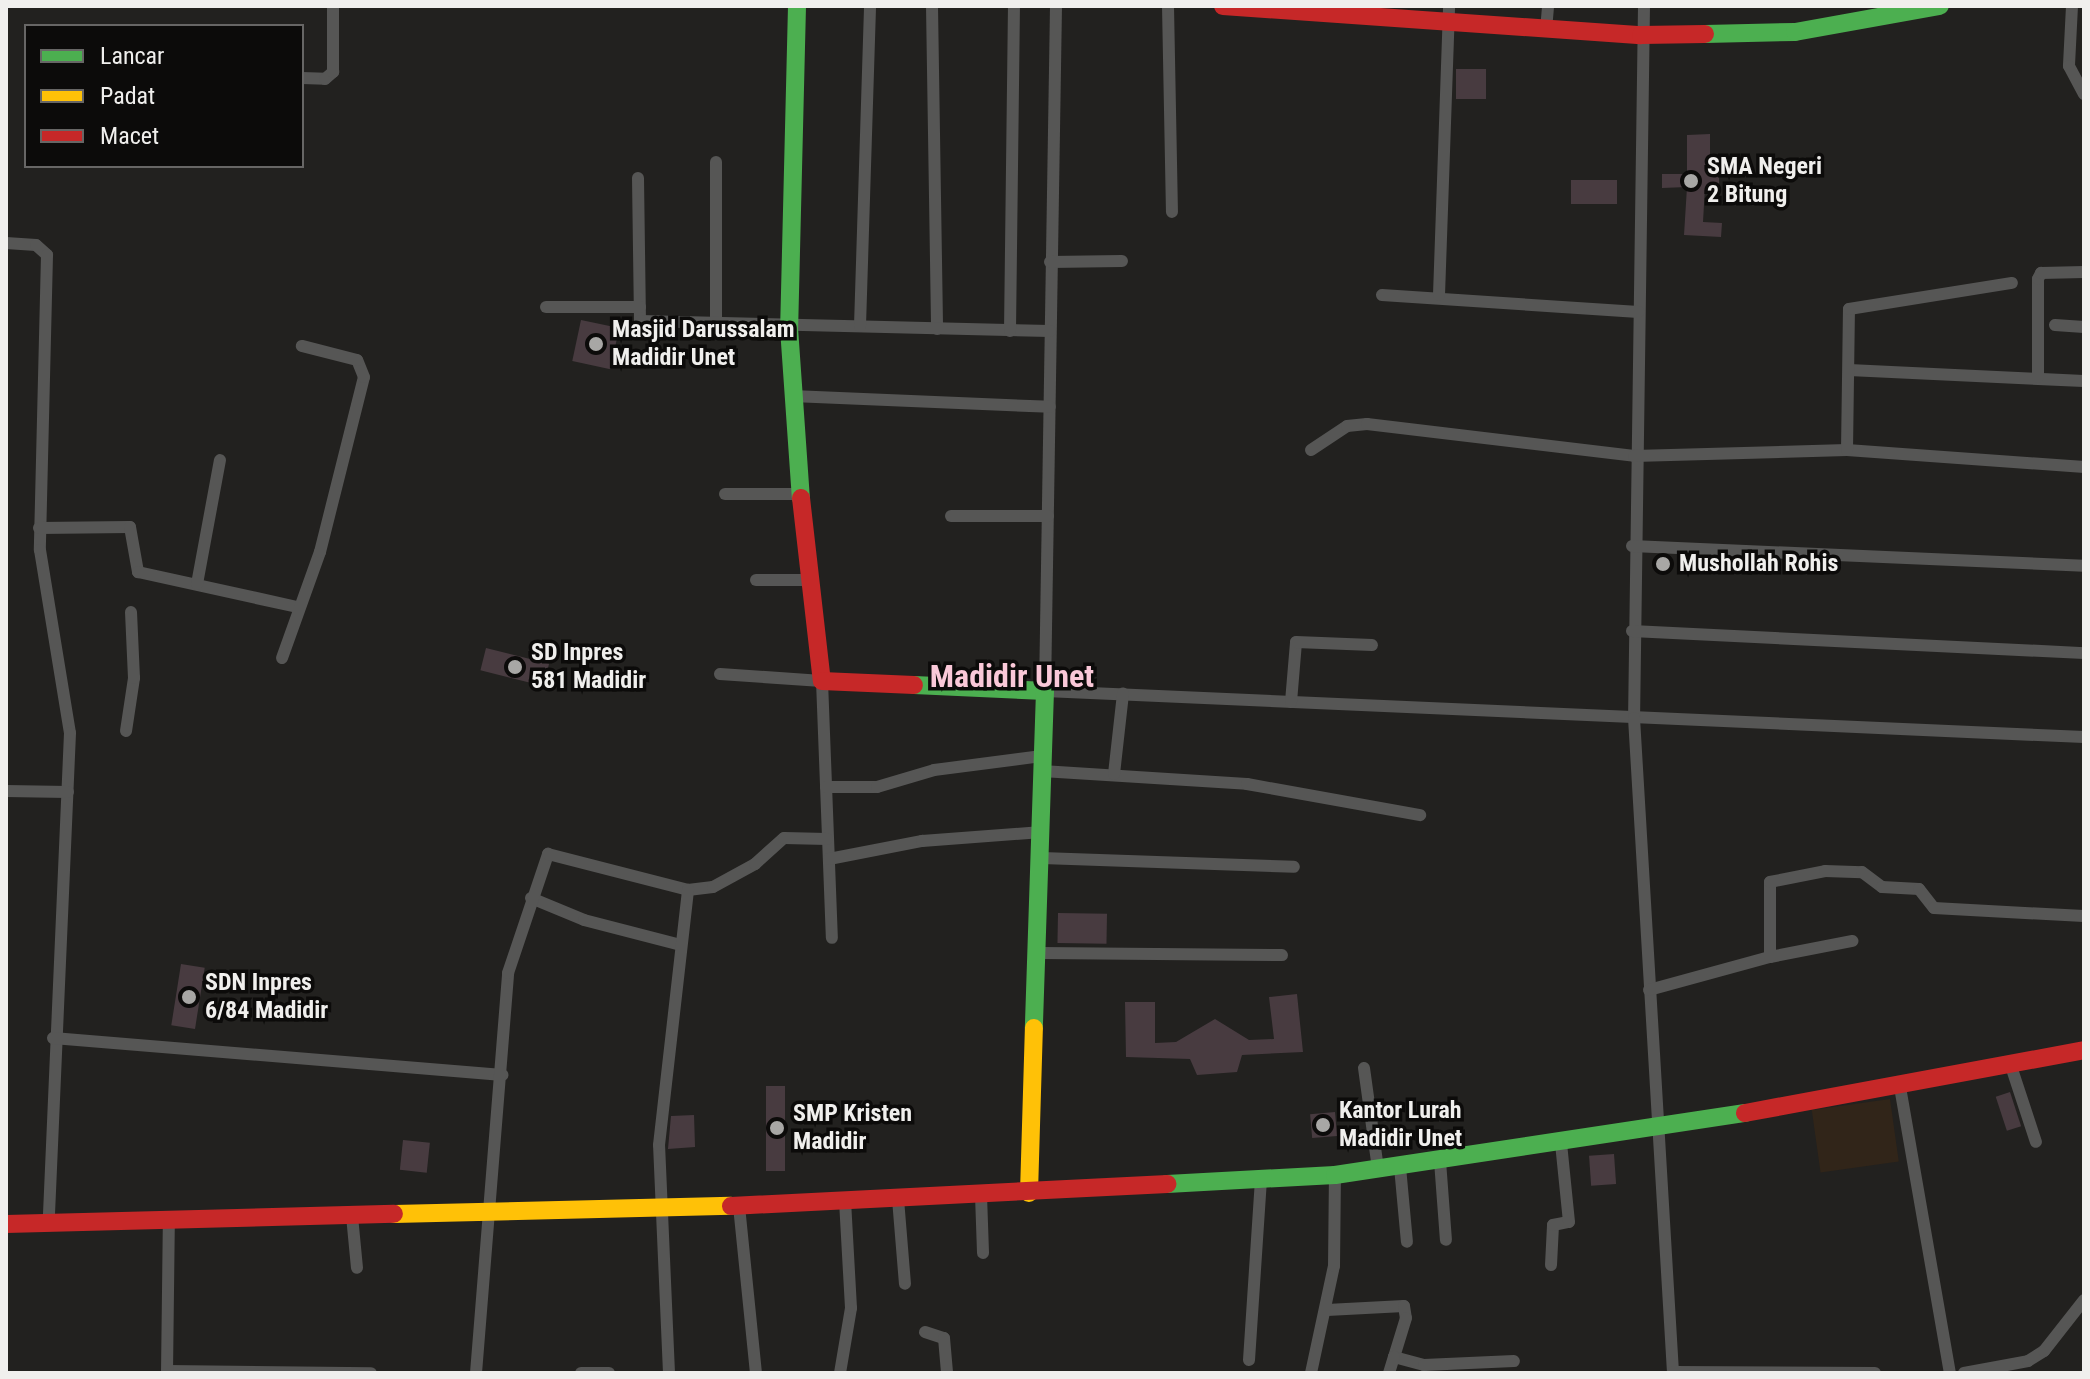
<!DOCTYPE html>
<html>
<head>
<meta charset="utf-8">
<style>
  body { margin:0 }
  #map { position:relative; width:2090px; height:1379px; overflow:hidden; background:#22211f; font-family:"Roboto Condensed",sans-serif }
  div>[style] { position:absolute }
  .industrial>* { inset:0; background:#312519; transform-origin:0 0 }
  .building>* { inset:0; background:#483b40; transform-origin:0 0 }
  .street>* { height:12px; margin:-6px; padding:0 6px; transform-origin:6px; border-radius:6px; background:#565655 }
  .fast>* { height:18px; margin:-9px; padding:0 9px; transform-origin:9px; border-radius:9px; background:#4caf50 }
  .slow>* { height:18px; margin:-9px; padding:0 9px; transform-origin:9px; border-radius:9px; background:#ffc107 }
  .jam>* { height:18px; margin:-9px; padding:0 9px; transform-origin:9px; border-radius:9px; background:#c62828 }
  .dots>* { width:22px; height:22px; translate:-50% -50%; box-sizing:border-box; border:4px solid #0c0b0a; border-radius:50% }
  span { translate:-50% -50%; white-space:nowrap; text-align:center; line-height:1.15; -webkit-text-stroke:7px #0c0b0a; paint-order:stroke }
  .poi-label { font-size:24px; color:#f0efed; font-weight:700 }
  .left { translate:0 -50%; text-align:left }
  .district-label { font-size:32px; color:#fac8d8; font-weight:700 }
  .frame { position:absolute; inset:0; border:8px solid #f0efed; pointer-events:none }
  .legend { position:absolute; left:24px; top:24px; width:280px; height:144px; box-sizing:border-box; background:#0c0b0a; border:2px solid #676665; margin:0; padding:10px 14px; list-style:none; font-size:24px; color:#f0efed }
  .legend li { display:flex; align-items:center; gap:16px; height:40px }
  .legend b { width:40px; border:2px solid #676665 }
</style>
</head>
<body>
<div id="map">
  <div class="industrial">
    <i style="left:1890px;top:1099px;width:63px;height:79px;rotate:82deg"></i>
  </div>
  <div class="building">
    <i style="left:1456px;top:69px;width:30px;height:30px"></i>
    <i style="clip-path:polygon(1710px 134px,1710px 174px,1719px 174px,1719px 187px,1705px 187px,1703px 222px,1722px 223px,1721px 237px,1684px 235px,1687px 187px,1662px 188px,1662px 174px,1687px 174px,1687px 135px)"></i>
    <i style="left:1571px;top:180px;width:46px;height:24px"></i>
    <i style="left:581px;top:320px;width:39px;height:42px;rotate:12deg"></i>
    <i style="left:486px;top:648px;width:65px;height:23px;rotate:14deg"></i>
    <i style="left:1058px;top:913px;width:49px;height:30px;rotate:1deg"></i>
    <i style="left:181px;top:964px;width:24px;height:62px;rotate:9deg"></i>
    <i style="clip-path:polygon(1297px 994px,1303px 1052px,1242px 1055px,1237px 1072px,1197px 1075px,1190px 1059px,1126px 1057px,1125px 1002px,1155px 1002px,1155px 1043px,1176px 1042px,1215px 1019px,1249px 1040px,1274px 1039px,1269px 997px)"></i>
    <i style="left:766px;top:1086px;width:19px;height:85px"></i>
    <i style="left:2010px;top:1092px;width:36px;height:15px;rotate:72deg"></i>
    <i style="left:1335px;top:1112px;width:24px;height:25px;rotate:85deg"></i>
    <i style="clip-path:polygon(694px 1115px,695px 1147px,668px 1149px,671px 1116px)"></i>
    <i style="left:403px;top:1140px;width:27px;height:30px;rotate:6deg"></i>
    <i style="left:1614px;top:1154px;width:30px;height:25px;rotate:86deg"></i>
  </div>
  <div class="street">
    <i style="left:932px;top:6px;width:323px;rotate:89.1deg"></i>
    <i style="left:1056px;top:6px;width:685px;rotate:90.92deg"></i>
    <i style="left:1045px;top:691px;width:1040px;rotate:2.54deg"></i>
    <i style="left:1168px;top:6px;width:206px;rotate:88.9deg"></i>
    <i style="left:1644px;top:6px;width:712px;rotate:90.8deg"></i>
    <i style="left:1634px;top:718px;width:656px;rotate:86.59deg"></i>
    <i style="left:2072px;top:6px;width:60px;rotate:92.9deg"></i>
    <i style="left:2069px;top:66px;width:32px;rotate:62deg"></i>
    <i style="left:1546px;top:30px;width:24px;rotate:-85deg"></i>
    <i style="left:302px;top:78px;width:23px;rotate:2deg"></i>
    <i style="left:325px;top:79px;width:11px;rotate:-41deg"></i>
    <i style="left:333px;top:72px;width:66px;rotate:-90deg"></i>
    <i style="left:716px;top:162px;width:161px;rotate:90deg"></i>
    <i style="left:638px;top:178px;width:143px;rotate:89.2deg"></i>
    <i style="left:640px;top:321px;width:410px;rotate:1.4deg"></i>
    <i style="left:6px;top:243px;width:30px;rotate:4deg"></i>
    <i style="left:36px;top:245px;width:15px;rotate:42deg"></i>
    <i style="left:47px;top:255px;width:295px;rotate:91.4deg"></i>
    <i style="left:40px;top:550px;width:185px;rotate:80.7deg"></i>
    <i style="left:70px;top:733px;width:490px;rotate:92.5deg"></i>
    <i style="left:1050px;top:262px;width:72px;rotate:-0.8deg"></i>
    <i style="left:1382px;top:295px;width:257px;rotate:3.8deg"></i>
    <i style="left:1439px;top:295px;width:289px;rotate:-88deg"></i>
    <i style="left:546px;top:307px;width:94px"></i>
    <i style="left:2055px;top:325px;width:29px;rotate:4deg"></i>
    <i style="left:860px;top:326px;width:320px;rotate:-88.2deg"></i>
    <i style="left:1010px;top:331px;width:325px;rotate:-89.3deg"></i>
    <i style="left:1849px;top:370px;width:235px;rotate:2.7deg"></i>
    <i style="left:2038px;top:377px;width:98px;rotate:-90deg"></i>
    <i style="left:2038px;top:279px;width:7px;rotate:-63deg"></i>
    <i style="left:2041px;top:273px;width:43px;rotate:-1.3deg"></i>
    <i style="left:792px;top:396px;width:258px;rotate:2.4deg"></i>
    <i style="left:1311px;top:450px;width:43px;rotate:-33.7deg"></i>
    <i style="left:1347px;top:426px;width:20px;rotate:-6deg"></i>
    <i style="left:1367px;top:424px;width:269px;rotate:6.8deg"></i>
    <i style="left:1634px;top:456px;width:213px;rotate:-1.6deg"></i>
    <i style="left:1847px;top:450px;width:238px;rotate:4.1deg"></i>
    <i style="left:1847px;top:450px;width:141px;rotate:-89.2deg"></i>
    <i style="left:1849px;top:309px;width:165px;rotate:-9.1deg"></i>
    <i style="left:725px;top:494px;width:75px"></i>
    <i style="left:951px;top:516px;width:97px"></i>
    <i style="left:39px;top:528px;width:91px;rotate:-0.6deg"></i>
    <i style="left:130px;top:527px;width:46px;rotate:79.9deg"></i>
    <i style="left:138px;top:572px;width:163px;rotate:12.4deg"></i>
    <i style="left:1632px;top:546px;width:452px;rotate:2.5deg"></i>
    <i style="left:756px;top:580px;width:54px"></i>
    <i style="left:197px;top:584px;width:126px;rotate:-79.5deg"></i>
    <i style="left:1632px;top:631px;width:453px;rotate:2.8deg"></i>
    <i style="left:282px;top:658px;width:113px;rotate:-70.3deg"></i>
    <i style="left:320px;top:552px;width:180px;rotate:-75.9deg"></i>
    <i style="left:364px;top:377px;width:18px;rotate:-112deg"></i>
    <i style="left:357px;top:360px;width:57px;rotate:-165.7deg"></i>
    <i style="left:720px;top:674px;width:102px;rotate:3.9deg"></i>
    <i style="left:822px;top:681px;width:257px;rotate:87.8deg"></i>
    <i style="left:1291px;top:702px;width:60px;rotate:-85.2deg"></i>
    <i style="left:1296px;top:642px;width:76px;rotate:2.3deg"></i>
    <i style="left:126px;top:731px;width:54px;rotate:-81.4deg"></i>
    <i style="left:134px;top:678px;width:66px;rotate:-92.6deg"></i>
    <i style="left:1042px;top:771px;width:205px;rotate:3.6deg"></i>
    <i style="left:1247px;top:784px;width:176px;rotate:10.2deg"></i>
    <i style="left:1114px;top:774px;width:81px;rotate:-83.6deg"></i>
    <i style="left:826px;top:787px;width:51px"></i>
    <i style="left:877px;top:787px;width:59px;rotate:-16.6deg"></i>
    <i style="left:934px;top:770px;width:109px;rotate:-7.4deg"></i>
    <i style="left:6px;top:791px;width:62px;rotate:0.9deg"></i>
    <i style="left:1042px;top:858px;width:252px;rotate:2deg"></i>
    <i style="left:829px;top:859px;width:95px;rotate:-11deg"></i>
    <i style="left:922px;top:841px;width:120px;rotate:-4.3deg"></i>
    <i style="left:531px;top:898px;width:57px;rotate:22.5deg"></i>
    <i style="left:584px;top:920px;width:100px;rotate:14.5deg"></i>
    <i style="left:1040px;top:953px;width:242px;rotate:0.5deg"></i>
    <i style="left:1770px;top:957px;width:84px;rotate:-11deg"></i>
    <i style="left:1649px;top:990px;width:125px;rotate:-15.3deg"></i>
    <i style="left:1770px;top:957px;width:75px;rotate:-90deg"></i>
    <i style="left:1770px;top:882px;width:56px;rotate:-11.3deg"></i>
    <i style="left:1825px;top:871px;width:37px;rotate:2deg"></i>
    <i style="left:1862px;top:872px;width:25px;rotate:37deg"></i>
    <i style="left:1882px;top:887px;width:37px;rotate:3deg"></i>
    <i style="left:1919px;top:889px;width:24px;rotate:52deg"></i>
    <i style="left:1934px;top:908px;width:150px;rotate:3.1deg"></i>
    <i style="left:53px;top:1038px;width:451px;rotate:4.7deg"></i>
    <i style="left:2010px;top:1063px;width:83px;rotate:71.8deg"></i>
    <i style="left:1364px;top:1068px;width:102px;rotate:82.1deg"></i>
    <i style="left:1900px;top:1087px;width:290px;rotate:80.1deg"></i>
    <i style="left:1440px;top:1161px;width:79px;rotate:85.7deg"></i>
    <i style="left:1400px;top:1167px;width:75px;rotate:84.7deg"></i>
    <i style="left:981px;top:1195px;width:58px;rotate:88deg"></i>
    <i style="left:898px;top:1199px;width:85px;rotate:85.3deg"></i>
    <i style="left:739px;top:1206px;width:168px;rotate:84.2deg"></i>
    <i style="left:352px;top:1216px;width:52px;rotate:84.5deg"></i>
    <i style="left:1551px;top:1265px;width:40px;rotate:-87.1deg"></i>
    <i style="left:1553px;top:1225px;width:16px;rotate:-11deg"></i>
    <i style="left:1569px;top:1222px;width:79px;rotate:-95.8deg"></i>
    <i style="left:1327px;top:1310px;width:77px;rotate:-3deg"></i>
    <i style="left:1404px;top:1306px;width:12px;rotate:81deg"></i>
    <i style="left:1406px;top:1318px;width:41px;rotate:107.1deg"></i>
    <i style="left:1394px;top:1357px;width:31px;rotate:15deg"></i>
    <i style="left:1424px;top:1365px;width:90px;rotate:-2.5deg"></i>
    <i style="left:925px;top:1332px;width:20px;rotate:18deg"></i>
    <i style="left:944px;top:1338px;width:35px;rotate:85deg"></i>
    <i style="left:1249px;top:1360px;width:180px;rotate:-86.2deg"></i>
    <i style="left:167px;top:1371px;width:204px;rotate:0.6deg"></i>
    <i style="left:1673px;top:1372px;width:202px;rotate:0.3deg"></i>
    <i style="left:167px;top:1373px;width:154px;rotate:-89.3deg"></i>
    <i style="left:476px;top:1373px;width:401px;rotate:-85.4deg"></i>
    <i style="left:508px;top:973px;width:126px;rotate:-71.4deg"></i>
    <i style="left:548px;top:854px;width:145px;rotate:14.4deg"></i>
    <i style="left:688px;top:890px;width:25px;rotate:-7deg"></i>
    <i style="left:713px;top:887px;width:48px;rotate:-28.7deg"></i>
    <i style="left:755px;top:864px;width:39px;rotate:-42deg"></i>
    <i style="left:784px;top:838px;width:43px;rotate:1.3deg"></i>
    <i style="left:581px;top:1373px;width:28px"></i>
    <i style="left:669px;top:1373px;width:228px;rotate:-92.5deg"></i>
    <i style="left:659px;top:1145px;width:257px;rotate:-83.5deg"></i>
    <i style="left:840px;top:1373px;width:66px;rotate:-80.4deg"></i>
    <i style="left:851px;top:1308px;width:106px;rotate:-93.2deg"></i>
    <i style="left:1311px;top:1373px;width:109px;rotate:-77.9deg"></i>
    <i style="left:1334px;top:1266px;width:91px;rotate:-89.4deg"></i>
    <i style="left:1389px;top:1373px;width:17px;rotate:-73deg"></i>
    <i style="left:1964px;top:1373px;width:65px;rotate:-10.6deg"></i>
    <i style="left:2028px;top:1361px;width:19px;rotate:-32deg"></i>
    <i style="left:2044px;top:1351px;width:65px;rotate:-51.9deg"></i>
  </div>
  <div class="fast">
    <i style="left:797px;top:6px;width:322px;rotate:91.4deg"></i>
    <i style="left:789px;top:328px;width:170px;rotate:86deg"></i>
    <i style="left:1705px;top:34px;width:90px;rotate:-1.3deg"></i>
    <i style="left:1795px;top:32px;width:147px;rotate:-10.2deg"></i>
    <i style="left:914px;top:685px;width:131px;rotate:2.6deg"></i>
    <i style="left:1045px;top:691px;width:337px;rotate:91.9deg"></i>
    <i style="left:1167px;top:1184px;width:168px;rotate:-3.1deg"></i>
    <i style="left:1335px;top:1175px;width:415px;rotate:-8.6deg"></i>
  </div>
  <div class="slow">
    <i style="left:1029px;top:1193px;width:165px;rotate:-88.3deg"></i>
    <i style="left:394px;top:1214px;width:337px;rotate:-1.4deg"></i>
  </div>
  <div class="jam">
    <i style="left:1223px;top:6px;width:419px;rotate:4deg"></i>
    <i style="left:1641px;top:35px;width:64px;rotate:-0.9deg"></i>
    <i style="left:801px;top:498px;width:184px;rotate:83.5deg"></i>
    <i style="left:822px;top:681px;width:92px;rotate:2.5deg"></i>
    <i style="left:1745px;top:1113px;width:345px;rotate:-10.5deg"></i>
    <i style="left:731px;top:1206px;width:437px;rotate:-2.9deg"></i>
    <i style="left:6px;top:1224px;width:388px;rotate:-1.5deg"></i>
  </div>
  <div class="dots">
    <i style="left:1691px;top:181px;background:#a8a7a5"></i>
    <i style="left:596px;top:344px;background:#a8a7a5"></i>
    <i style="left:1663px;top:564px;background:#a8a7a5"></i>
    <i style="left:515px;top:667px;background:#a8a7a5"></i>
    <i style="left:189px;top:997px;background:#a8a7a5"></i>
    <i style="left:1323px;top:1125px;background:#a8a7a5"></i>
    <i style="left:777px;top:1128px;background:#a8a7a5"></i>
  </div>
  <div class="poi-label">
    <span class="left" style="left:1707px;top:181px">SMA Negeri<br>2 Bitung</span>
    <span class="left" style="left:612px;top:344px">Masjid Darussalam<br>Madidir Unet</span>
    <span class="left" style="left:1679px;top:564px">Mushollah Rohis</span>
    <span class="left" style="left:531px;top:667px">SD Inpres<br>581 Madidir</span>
    <span class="left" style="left:205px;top:997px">SDN Inpres<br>6/84 Madidir</span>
    <span class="left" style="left:1339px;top:1125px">Kantor Lurah<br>Madidir Unet</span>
    <span class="left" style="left:793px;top:1128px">SMP Kristen<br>Madidir</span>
  </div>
  <div class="district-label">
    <span style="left:1012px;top:676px">Madidir Unet</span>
  </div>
  <div class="frame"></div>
  <ul class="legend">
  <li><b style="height:10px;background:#4caf50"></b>Lancar</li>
  <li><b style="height:10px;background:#ffc107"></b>Padat</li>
  <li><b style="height:10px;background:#c62828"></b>Macet</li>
  </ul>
</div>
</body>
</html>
